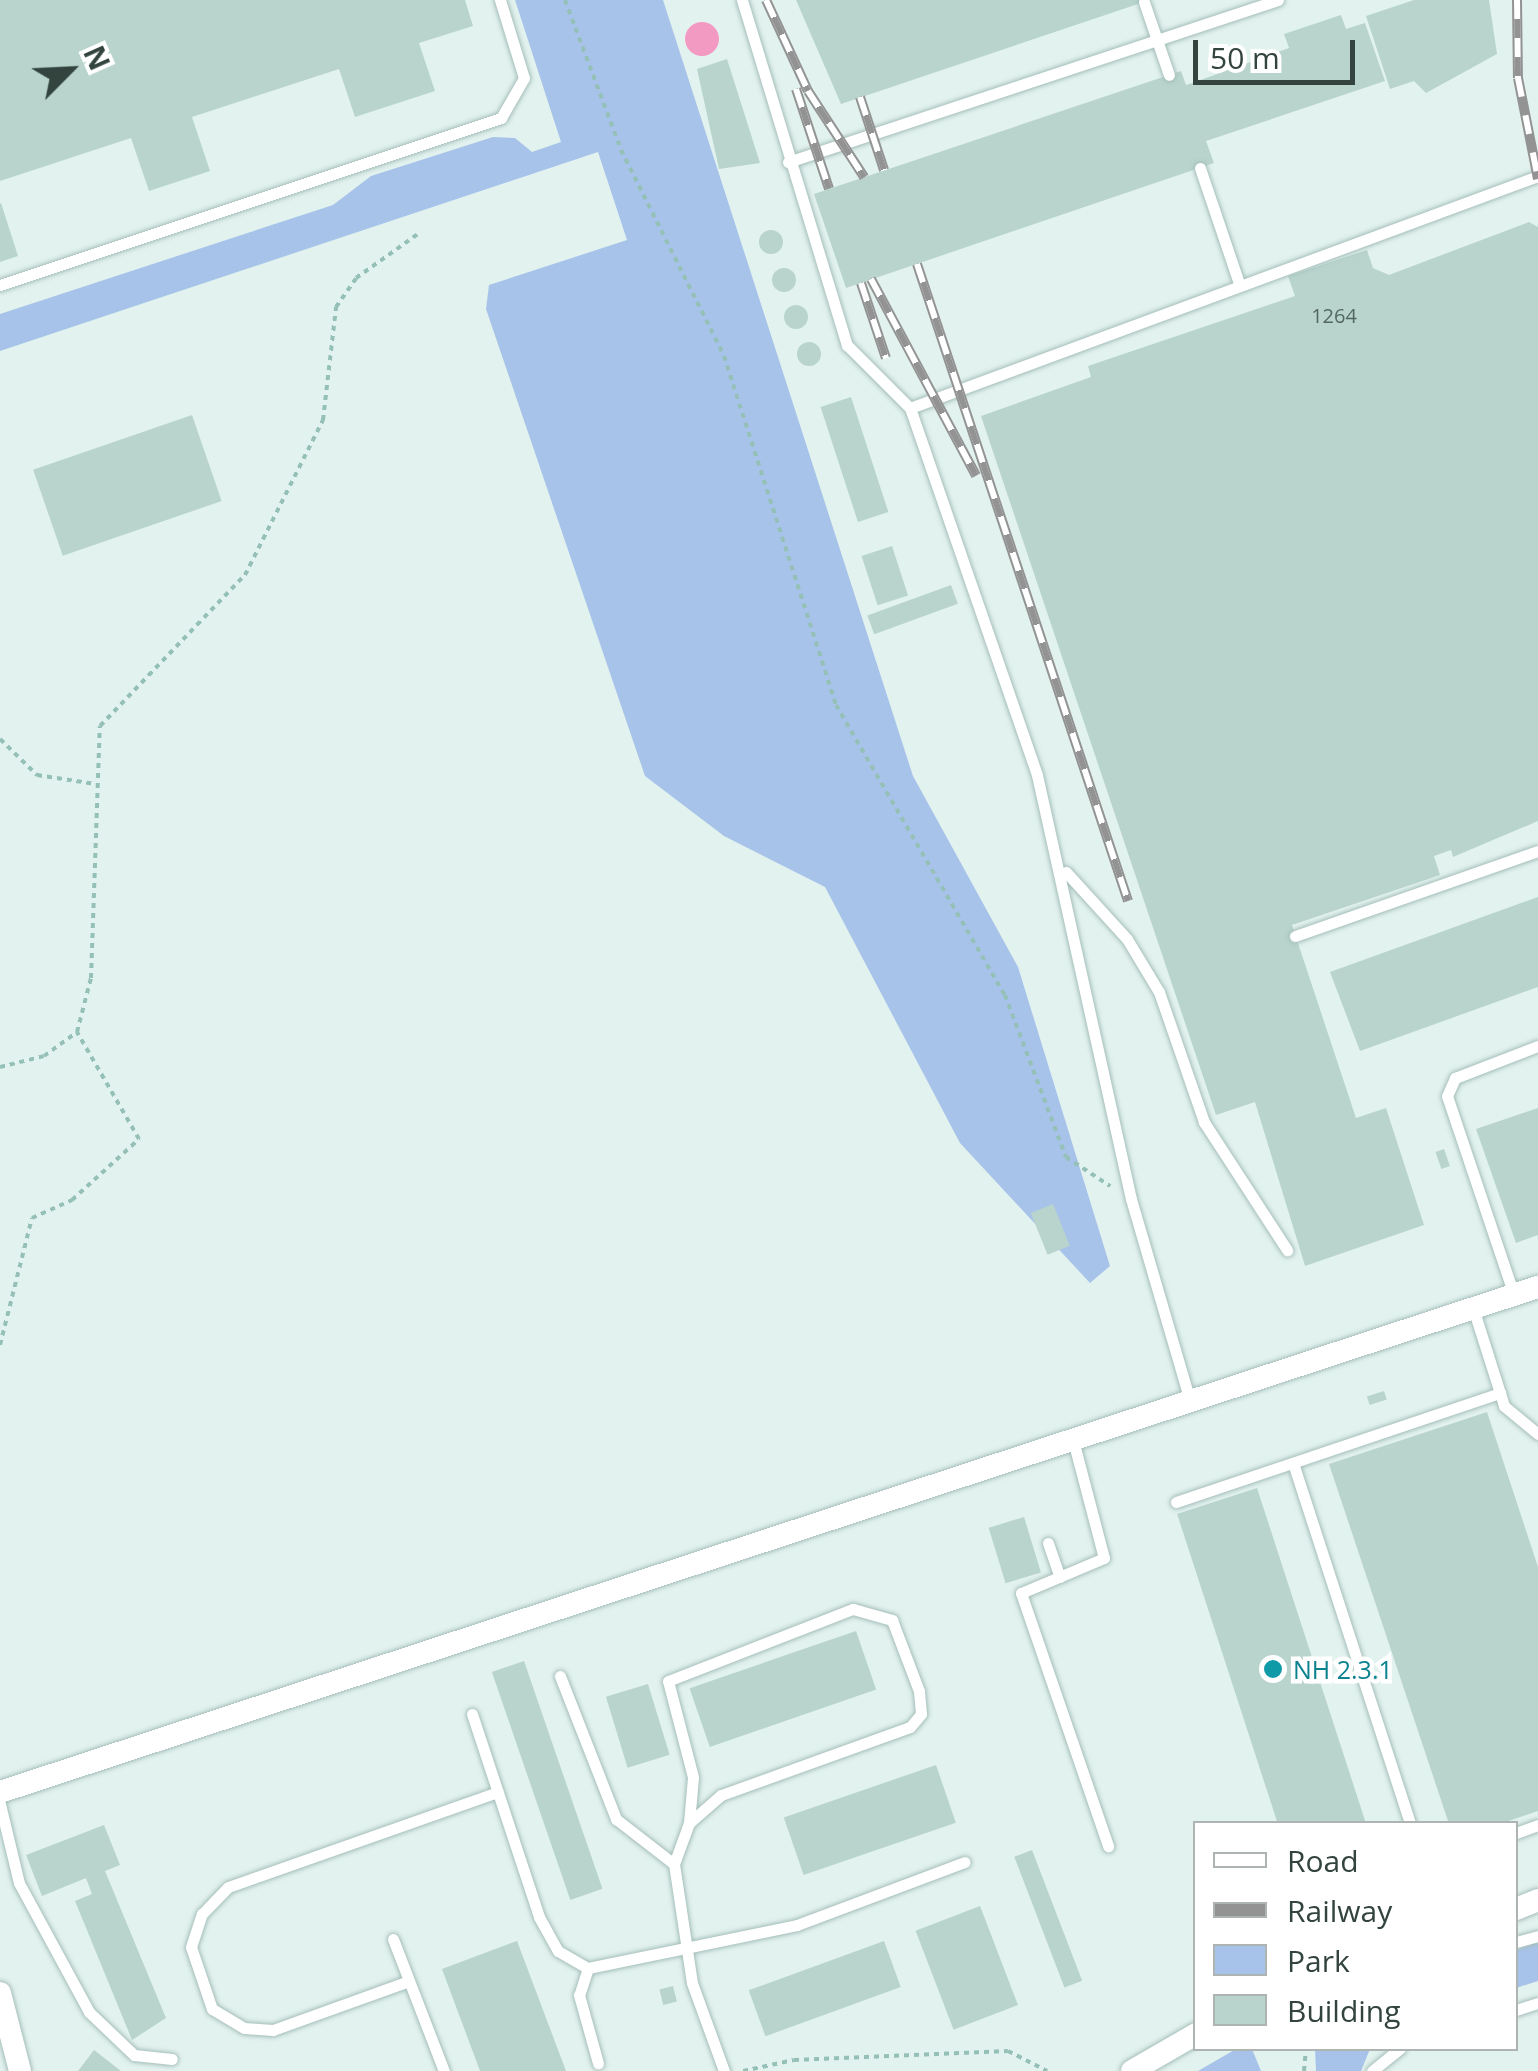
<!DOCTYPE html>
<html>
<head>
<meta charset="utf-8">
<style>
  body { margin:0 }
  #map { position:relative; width:1538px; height:2071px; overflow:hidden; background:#e2f2ef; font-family:"Open Sans",sans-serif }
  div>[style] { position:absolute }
  .green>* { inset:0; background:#a8c3e9 }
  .water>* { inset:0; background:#f39ac3 }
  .round { border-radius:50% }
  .building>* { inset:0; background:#b8d4cd; transform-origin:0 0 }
  .path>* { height:4px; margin-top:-2px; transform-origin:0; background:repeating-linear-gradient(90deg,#95c0b7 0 5px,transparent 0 10px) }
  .roads { filter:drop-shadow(0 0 2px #a5beb9) drop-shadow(0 0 2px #a5beb9) }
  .service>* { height:11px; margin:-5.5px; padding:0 5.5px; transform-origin:5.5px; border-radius:5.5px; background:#fff }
  .minor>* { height:22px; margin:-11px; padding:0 11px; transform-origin:11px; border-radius:11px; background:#fff }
  .rail>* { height:10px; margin-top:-5px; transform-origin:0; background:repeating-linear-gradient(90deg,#fff 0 19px,#939393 0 38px); box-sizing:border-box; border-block:2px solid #939393 }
  .dots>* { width:28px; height:28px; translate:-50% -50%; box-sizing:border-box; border:5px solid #fff; border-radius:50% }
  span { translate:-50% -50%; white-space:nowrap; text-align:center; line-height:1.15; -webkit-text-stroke:9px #fff; paint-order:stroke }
  .number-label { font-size:20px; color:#546862 }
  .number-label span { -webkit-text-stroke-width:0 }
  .culture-label { font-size:25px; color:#0d838f }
  .left { translate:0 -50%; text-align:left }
  .legend { position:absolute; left:1193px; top:1821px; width:325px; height:230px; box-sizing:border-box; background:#fff; border:2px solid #adb4b2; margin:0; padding:12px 18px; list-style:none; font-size:30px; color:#33443f }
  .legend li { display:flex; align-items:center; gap:20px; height:50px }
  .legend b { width:50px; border:2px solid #adb4b2 }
  .north { position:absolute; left:20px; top:20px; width:100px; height:100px; -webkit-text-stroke:8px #fff; paint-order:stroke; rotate:66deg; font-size:28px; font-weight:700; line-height:40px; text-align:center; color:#33443f }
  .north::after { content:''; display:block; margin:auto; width:35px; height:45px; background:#33443f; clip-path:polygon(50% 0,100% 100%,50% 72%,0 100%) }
  .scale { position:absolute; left:1193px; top:40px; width:162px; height:45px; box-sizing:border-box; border:5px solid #33443f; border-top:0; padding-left:12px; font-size:30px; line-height:35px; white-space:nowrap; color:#33443f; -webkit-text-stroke:8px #fff; paint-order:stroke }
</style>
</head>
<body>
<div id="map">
  <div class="green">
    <i style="clip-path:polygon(515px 0,663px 0,913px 776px,1018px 967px,1110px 1266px,1090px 1283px,960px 1143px,825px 887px,724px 836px,645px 776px,486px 309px,489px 285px,627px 240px,598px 152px,0 351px,0 314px,333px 205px,371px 176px,493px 137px,515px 138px,532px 152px,561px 142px)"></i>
    <i style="clip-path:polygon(1538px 1942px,1538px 1981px,1516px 1988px,1516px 1950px)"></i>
    <i style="clip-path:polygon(1236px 2049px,1252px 2049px,1261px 2071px,1198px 2071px)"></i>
    <i style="clip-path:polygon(1315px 2049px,1315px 2048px,1370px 2049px,1361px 2071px,1316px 2071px)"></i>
  </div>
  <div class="water">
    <i class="round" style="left:685px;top:22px;width:34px;height:34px"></i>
  </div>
  <div class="building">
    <i style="clip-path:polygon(0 0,465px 0,473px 26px,419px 43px,435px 91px,355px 117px,339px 69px,192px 117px,210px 171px,149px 191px,131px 138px,0 181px)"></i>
    <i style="clip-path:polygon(796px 0,1147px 0,1147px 1px,841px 104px)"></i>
    <i style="clip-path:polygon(1414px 0,1489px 0,1497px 54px,1426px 93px,1414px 81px,1390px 89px,1366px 16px)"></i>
    <i style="clip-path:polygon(1341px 15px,1346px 29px,1365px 23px,1385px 81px,1206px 141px,1214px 163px,846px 288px,814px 194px,1181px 71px,1186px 85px,1195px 82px,1289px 48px,1284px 34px)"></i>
    <i style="clip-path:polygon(727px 59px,760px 163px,719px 169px,697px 69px)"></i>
    <i style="clip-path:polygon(1px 203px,18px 256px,0 262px,0 204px)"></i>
    <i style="clip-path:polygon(1529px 222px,1538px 227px,1538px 821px,1453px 857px,1451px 850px,1434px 856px,1440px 875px,1292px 925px,1356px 1118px,1386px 1108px,1424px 1225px,1305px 1266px,1255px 1102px,1216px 1115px,981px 416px,1091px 377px,1088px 366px,1295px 296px,1288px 276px,1367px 250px,1373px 268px,1389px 275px)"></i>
    <i class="round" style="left:759px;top:230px;width:24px;height:24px"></i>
    <i class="round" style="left:772px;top:268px;width:24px;height:24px"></i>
    <i class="round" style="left:784px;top:305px;width:24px;height:24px"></i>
    <i class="round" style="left:797px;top:342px;width:24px;height:24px"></i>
    <i style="left:851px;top:397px;width:121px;height:32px;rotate:72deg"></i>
    <i style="left:192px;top:415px;width:91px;height:168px;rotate:71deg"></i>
    <i style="left:892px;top:546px;width:52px;height:32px;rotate:72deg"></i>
    <i style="left:951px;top:585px;width:20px;height:89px;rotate:70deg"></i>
    <i style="clip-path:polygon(1538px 897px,1538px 987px,1360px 1051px,1330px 972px)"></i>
    <i style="clip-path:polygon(1538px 1108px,1538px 1235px,1516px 1243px,1476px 1129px)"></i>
    <i style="left:1444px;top:1149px;width:18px;height:9px;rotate:71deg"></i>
    <i style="left:1053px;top:1204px;width:45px;height:24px;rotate:68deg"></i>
    <i style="left:1384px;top:1391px;width:9px;height:18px;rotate:72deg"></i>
    <i style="clip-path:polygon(1487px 1412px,1538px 1567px,1538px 1811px,1500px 1824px,1449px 1824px,1329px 1464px)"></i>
    <i style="left:1257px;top:1488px;width:354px;height:84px;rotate:72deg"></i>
    <i style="left:1024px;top:1517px;width:58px;height:37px;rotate:73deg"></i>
    <i style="left:856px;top:1631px;width:62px;height:176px;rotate:71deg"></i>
    <i style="left:524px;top:1661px;width:241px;height:34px;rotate:71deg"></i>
    <i style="left:648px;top:1684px;width:74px;height:44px;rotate:73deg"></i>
    <i style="left:936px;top:1765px;width:61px;height:161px;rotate:71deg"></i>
    <i style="clip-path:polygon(104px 1825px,120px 1865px,105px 1871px,166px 2018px,132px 2040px,75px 1901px,92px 1894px,86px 1878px,42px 1896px,26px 1855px)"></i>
    <i style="left:1032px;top:1850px;width:140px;height:19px;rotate:69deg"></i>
    <i style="left:980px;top:1906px;width:106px;height:69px;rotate:69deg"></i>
    <i style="clip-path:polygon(517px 1941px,566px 2071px,480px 2071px,442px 1969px)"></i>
    <i style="left:884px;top:1941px;width:49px;height:144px;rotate:70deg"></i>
    <i style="left:673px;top:1986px;width:16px;height:14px;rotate:76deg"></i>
    <i style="clip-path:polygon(94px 2050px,121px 2071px,78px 2071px)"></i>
  </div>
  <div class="path">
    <i style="left:565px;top:0;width:160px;rotate:69.5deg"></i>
    <i style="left:621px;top:150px;width:230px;rotate:63.4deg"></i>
    <i style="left:724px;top:356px;width:367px;rotate:72.2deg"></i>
    <i style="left:836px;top:705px;width:336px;rotate:59.8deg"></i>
    <i style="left:1005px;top:995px;width:173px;rotate:69.4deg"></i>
    <i style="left:1066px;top:1157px;width:53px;rotate:33.4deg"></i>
    <i style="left:0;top:739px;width:52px;rotate:44.2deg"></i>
    <i style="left:37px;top:775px;width:59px;rotate:8.8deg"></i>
    <i style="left:0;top:1067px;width:45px;rotate:-14deg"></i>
    <i style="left:44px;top:1056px;width:39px;rotate:-36deg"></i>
    <i style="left:0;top:1345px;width:131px;rotate:-75.9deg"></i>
    <i style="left:32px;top:1218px;width:44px;rotate:-24.2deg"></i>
    <i style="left:72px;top:1200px;width:91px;rotate:-42.3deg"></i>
    <i style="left:139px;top:1139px;width:124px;rotate:-120.1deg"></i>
    <i style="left:77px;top:1032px;width:56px;rotate:-75.5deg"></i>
    <i style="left:91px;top:978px;width:252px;rotate:-88deg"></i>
    <i style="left:100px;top:726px;width:209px;rotate:-46.2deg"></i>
    <i style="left:245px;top:575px;width:174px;rotate:-63.3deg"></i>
    <i style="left:323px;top:420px;width:114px;rotate:-83.4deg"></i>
    <i style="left:336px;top:307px;width:35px;rotate:-55deg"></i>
    <i style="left:356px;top:278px;width:76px;rotate:-35.4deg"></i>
    <i style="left:743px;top:2071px;width:52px;rotate:-12.2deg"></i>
    <i style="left:794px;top:2060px;width:214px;rotate:-2.4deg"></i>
    <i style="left:1008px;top:2051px;width:44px;rotate:27.1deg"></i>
    <i style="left:1304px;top:2071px;width:23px;rotate:-85deg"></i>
  </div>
  <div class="roads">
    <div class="service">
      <i style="left:742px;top:0;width:361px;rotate:73.1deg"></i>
      <i style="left:847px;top:345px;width:89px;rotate:45deg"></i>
      <i style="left:910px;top:408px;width:388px;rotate:70.9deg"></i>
      <i style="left:1037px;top:775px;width:434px;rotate:77.5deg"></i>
      <i style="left:1131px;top:1199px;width:210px;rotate:73.7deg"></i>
      <i style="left:1144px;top:2px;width:77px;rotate:71.1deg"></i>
      <i style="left:788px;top:162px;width:516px;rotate:-18.29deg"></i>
      <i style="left:1200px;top:168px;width:121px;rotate:71.3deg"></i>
      <i style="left:0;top:285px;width:528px;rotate:-18.43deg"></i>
      <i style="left:501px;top:118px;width:46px;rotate:-60.1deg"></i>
      <i style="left:524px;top:78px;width:82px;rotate:-107.1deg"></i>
      <i style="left:910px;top:408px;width:669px;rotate:-20.28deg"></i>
      <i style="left:1066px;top:872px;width:91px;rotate:47.7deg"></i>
      <i style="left:1127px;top:939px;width:62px;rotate:58.9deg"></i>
      <i style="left:1159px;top:992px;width:138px;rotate:70.9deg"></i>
      <i style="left:1204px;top:1122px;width:153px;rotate:57deg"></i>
      <i style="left:1295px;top:936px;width:257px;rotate:-19.3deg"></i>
      <i style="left:1514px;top:1295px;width:210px;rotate:-108.6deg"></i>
      <i style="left:1447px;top:1096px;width:20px;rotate:-66deg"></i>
      <i style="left:1455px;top:1078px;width:89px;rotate:-21.1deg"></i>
      <i style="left:1473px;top:1308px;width:103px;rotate:72.4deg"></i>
      <i style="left:1504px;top:1406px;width:44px;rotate:39.5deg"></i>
      <i style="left:1073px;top:1440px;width:122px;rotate:75.3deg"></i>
      <i style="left:1104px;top:1558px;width:90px;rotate:157.1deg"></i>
      <i style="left:1021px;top:1593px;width:268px;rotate:71deg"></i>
      <i style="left:1293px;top:1463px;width:379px;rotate:72deg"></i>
      <i style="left:1176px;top:1502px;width:342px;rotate:-18.6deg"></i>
      <i style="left:1048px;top:1543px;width:36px;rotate:71deg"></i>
      <i style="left:560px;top:1676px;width:154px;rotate:68.6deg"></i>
      <i style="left:616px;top:1819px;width:73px;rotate:37.8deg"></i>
      <i style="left:472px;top:1714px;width:214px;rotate:71.7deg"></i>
      <i style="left:539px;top:1917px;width:39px;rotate:61deg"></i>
      <i style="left:558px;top:1951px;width:34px;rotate:30deg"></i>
      <i style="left:588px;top:1968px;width:213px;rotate:-11.6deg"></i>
      <i style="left:797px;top:1925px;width:179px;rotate:-20.6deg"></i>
      <i style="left:0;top:1804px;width:81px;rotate:76.5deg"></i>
      <i style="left:19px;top:1883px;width:147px;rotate:61.5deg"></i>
      <i style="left:89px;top:2012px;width:62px;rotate:43.7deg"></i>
      <i style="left:134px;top:2055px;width:38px;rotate:6deg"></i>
      <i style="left:689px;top:1823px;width:46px;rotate:-85deg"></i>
      <i style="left:693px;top:1777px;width:99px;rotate:-104.6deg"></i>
      <i style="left:668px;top:1681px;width:199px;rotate:-21.3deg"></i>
      <i style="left:853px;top:1609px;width:41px;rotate:15.8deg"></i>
      <i style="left:892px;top:1620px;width:76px;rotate:69.2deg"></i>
      <i style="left:919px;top:1691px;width:23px;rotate:85deg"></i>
      <i style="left:921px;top:1714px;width:17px;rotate:130deg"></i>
      <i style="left:910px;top:1727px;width:201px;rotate:160.2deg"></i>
      <i style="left:721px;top:1795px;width:43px;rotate:138.8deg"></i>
      <i style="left:689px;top:1823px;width:44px;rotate:110.1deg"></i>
      <i style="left:674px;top:1864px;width:120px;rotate:81.4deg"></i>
      <i style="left:692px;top:1983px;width:94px;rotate:70deg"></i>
      <i style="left:1516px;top:1833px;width:23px;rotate:-20deg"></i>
      <i style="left:393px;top:1939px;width:142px;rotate:68.9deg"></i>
      <i style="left:1516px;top:1942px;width:23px;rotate:-15deg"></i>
      <i style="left:588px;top:1968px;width:28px;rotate:108deg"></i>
      <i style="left:579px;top:1995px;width:71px;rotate:74.4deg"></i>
      <i style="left:409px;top:1981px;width:145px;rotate:160.2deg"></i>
      <i style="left:273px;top:2030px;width:29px;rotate:-176deg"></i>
      <i style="left:244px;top:2028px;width:37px;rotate:-149deg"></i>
      <i style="left:212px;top:2009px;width:65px;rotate:-108.7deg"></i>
      <i style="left:191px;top:1947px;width:35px;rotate:-72deg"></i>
      <i style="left:202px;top:1914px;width:37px;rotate:-46deg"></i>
      <i style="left:228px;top:1887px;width:286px;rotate:-19.4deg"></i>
      <i style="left:1516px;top:2010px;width:23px;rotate:-18deg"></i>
      <i style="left:1372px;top:2071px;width:36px;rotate:-39deg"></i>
    </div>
    <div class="minor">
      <i style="left:0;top:1792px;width:1619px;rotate:-18.18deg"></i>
      <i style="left:1516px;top:1909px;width:24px;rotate:-22deg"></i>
      <i style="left:0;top:1993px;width:81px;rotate:75.6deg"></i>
      <i style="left:1132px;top:2071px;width:74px;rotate:-30deg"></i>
    </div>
  </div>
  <div class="rail">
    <i style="left:766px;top:0;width:100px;rotate:65.2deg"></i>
    <i style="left:808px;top:91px;width:103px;rotate:56.9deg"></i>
    <i style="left:1517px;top:0;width:78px;rotate:89.3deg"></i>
    <i style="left:1518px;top:78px;width:103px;rotate:78.8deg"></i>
    <i style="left:796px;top:89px;width:105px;rotate:71.7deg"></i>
    <i style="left:860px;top:97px;width:77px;rotate:71.8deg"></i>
    <i style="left:917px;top:264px;width:671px;rotate:71.67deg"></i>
    <i style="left:871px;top:279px;width:223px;rotate:61.9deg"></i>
    <i style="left:861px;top:283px;width:79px;rotate:71.6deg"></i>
  </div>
  <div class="dots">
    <i style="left:1273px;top:1669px;background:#0f9aa8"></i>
  </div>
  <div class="number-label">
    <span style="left:1334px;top:315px">1264</span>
  </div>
  <div class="culture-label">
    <span class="left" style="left:1293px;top:1669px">NH 2.3.1</span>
  </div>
  <ul class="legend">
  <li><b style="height:12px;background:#fff"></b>Road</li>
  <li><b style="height:12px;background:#939393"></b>Railway</li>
  <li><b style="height:28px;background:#a8c3e9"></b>Park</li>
  <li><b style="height:28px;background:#b8d4cd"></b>Building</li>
  </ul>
  <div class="north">N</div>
  <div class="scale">50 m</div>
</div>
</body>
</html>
